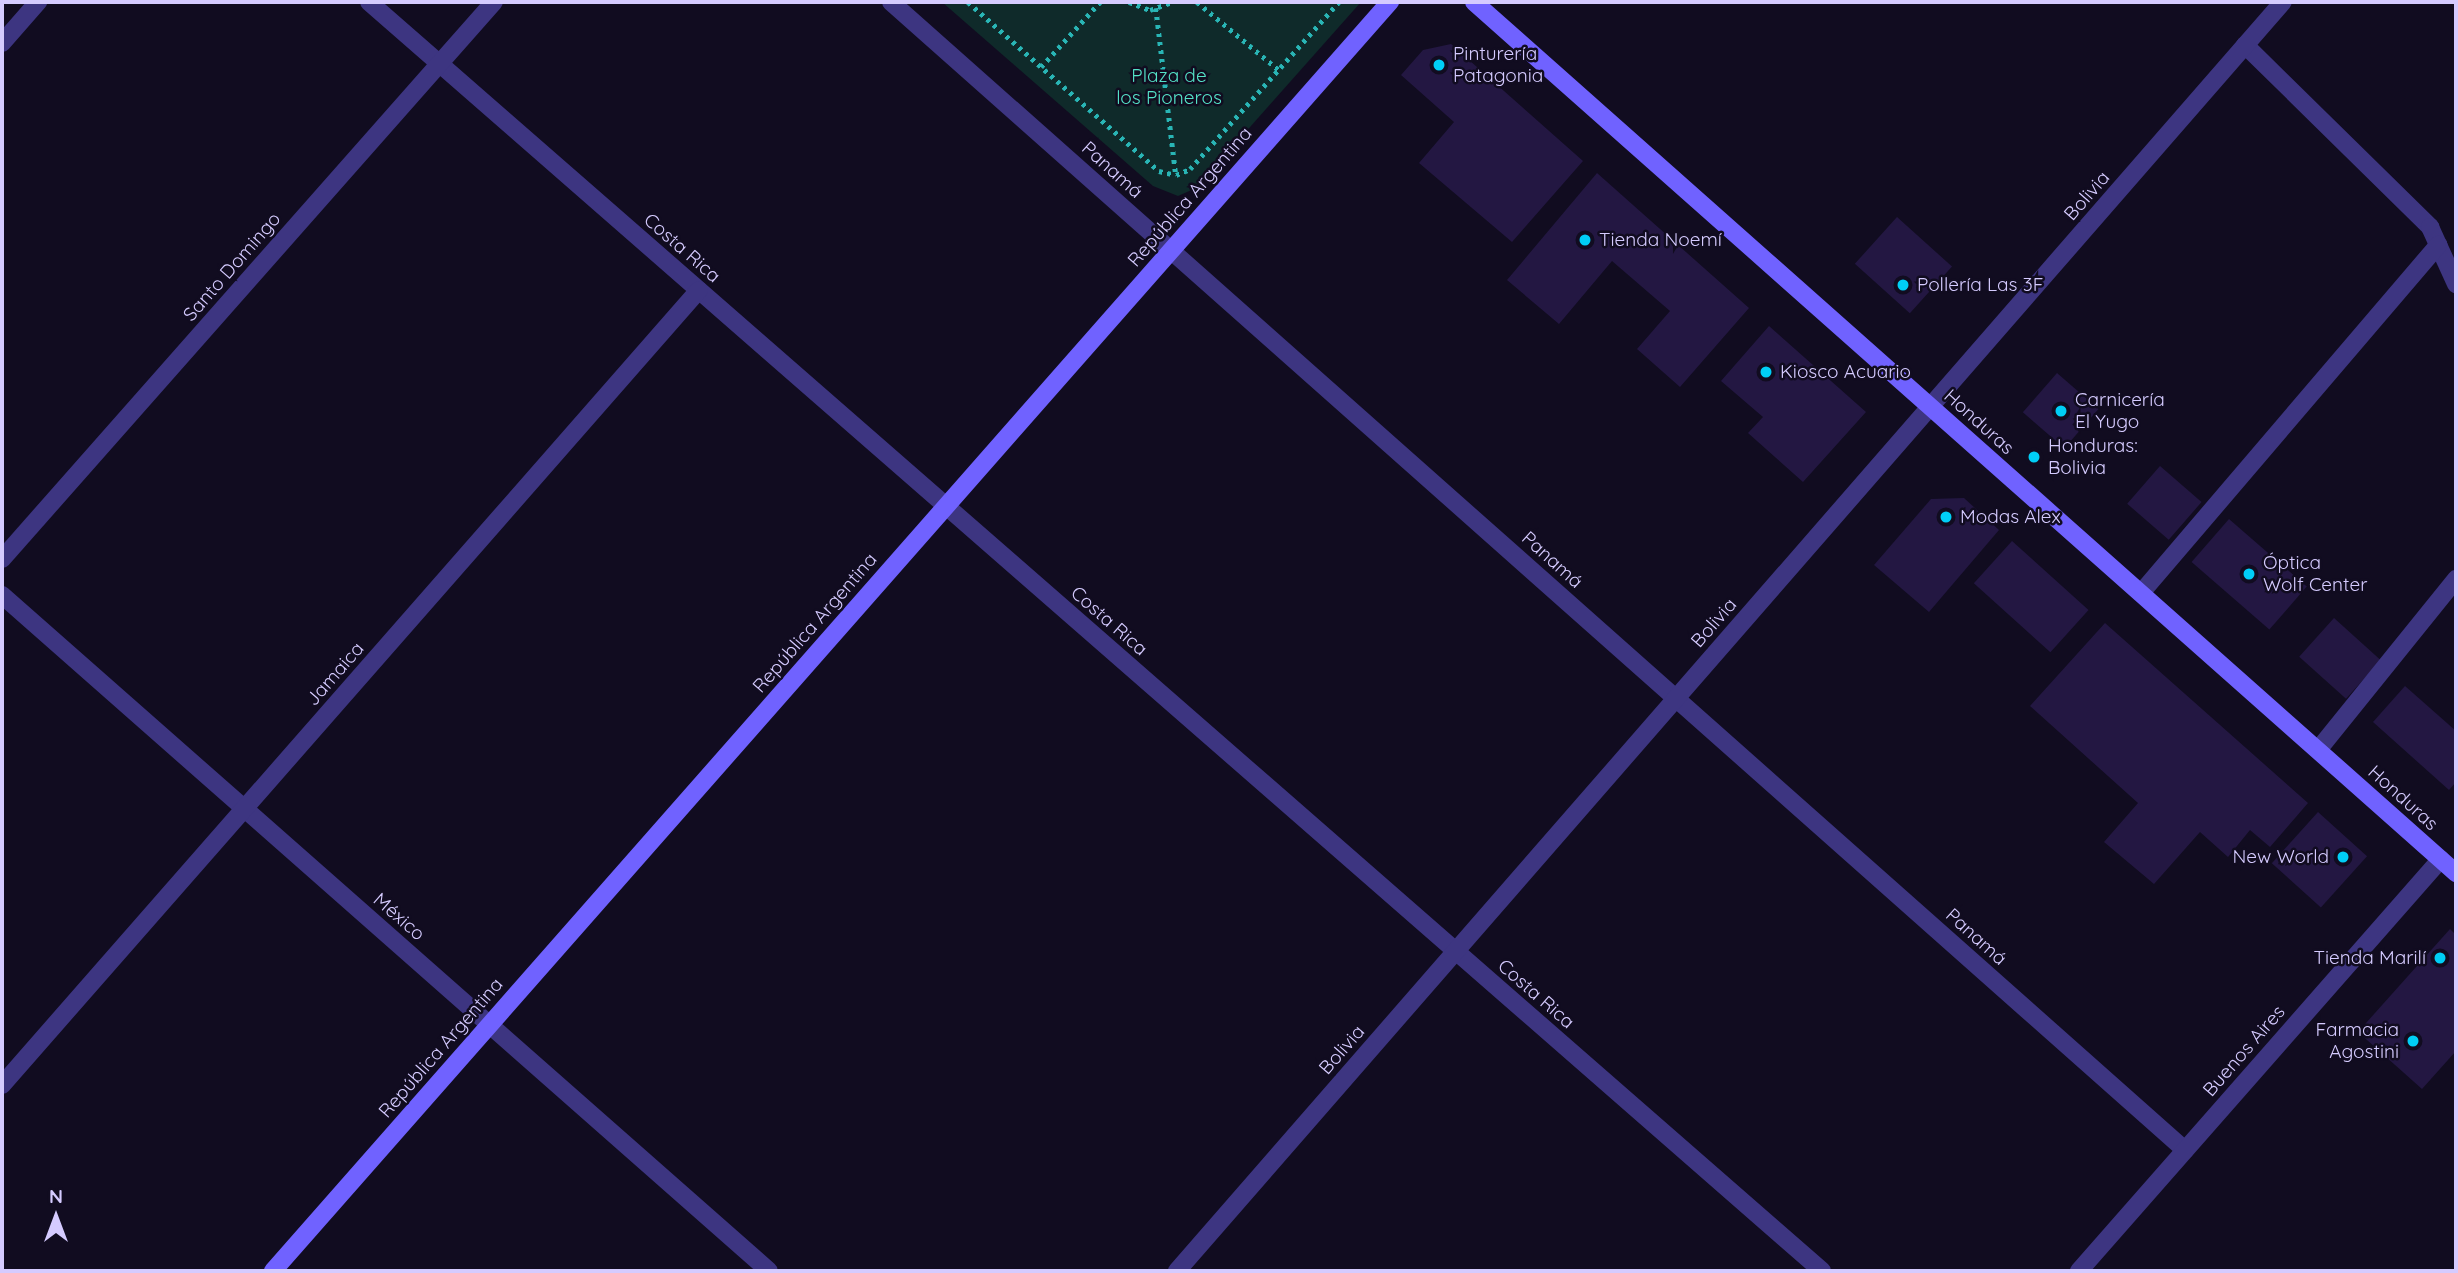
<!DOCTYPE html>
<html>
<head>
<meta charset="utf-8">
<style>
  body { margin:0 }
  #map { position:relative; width:2458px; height:1273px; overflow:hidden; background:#110c20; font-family:Quicksand,sans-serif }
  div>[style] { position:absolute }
  .green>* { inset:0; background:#0f2a2a }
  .building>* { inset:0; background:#231742; transform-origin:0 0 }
  .path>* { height:4.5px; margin-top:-2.25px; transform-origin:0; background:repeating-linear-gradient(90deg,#29b5b5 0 3.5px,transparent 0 8.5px) }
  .lane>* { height:18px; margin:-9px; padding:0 9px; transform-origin:9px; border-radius:9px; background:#3d3581 }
  .street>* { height:18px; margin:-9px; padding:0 9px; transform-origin:9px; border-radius:9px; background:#3d3581 }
  .secondary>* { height:18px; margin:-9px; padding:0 9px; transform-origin:9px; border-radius:9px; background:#7062ff }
  .dots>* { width:19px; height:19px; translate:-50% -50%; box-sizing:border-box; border:4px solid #110c20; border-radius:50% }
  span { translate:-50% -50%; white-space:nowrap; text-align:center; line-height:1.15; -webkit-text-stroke:5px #110c20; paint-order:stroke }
  .poi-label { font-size:19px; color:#d5cbff }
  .left { translate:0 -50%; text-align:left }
  .right { translate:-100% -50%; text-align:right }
  .park-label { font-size:19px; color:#54e3c8 }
  .street-label { font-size:19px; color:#d5cbff }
  .frame { position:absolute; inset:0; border:4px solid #d5cbff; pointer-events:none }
  .north { position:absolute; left:21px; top:1182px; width:70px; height:70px; -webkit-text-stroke:5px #110c20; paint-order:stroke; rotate:0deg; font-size:19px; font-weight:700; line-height:28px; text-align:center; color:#d5cbff }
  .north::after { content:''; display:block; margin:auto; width:24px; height:32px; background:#d5cbff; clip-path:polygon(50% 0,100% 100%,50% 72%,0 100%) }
</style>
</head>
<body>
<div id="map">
  <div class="green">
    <i style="clip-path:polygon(942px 2px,1361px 2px,1196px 188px,1178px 196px,1153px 186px)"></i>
  </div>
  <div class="building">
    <i style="clip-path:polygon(1451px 44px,1583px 161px,1512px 242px,1419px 163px,1454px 122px,1401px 75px,1423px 50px)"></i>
    <i style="clip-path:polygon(1597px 173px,1749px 308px,1680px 387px,1637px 349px,1670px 311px,1612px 261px,1559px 324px,1507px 280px)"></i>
    <i style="left:1897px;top:217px;width:74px;height:63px;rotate:42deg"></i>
    <i style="clip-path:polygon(1769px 326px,1866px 412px,1803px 482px,1748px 433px,1763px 417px,1721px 381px)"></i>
    <i style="left:2057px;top:373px;width:55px;height:52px;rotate:41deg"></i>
    <i style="left:2160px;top:466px;width:55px;height:50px;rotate:41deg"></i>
    <i style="clip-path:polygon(1964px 498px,1999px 530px,1929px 612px,1874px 565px,1931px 499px)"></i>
    <i style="left:2229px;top:519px;width:103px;height:57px;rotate:41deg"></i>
    <i style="left:2012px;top:541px;width:103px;height:57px;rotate:42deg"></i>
    <i style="left:2334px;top:618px;width:63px;height:52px;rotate:42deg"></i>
    <i style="clip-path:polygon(2105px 623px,2308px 803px,2270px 847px,2250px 830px,2228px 857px,2200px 832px,2154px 884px,2104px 842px,2138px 803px,2030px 706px)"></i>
    <i style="clip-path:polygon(2405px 686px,2456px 731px,2456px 782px,2449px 790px,2373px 722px)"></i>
    <i style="left:2318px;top:812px;width:66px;height:69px;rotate:42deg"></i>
    <i style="clip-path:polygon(2450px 929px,2456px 935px,2456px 1051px,2422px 1089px,2358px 1032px)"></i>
  </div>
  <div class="path">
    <i style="left:968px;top:2px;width:255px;rotate:41.5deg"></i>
    <i style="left:1159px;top:171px;width:17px;rotate:13deg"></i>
    <i style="left:1176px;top:175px;width:15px;rotate:-23deg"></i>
    <i style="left:1190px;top:169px;width:224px;rotate:-48.3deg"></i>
    <i style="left:1129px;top:2px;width:22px;rotate:21deg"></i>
    <i style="left:1150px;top:10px;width:23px;rotate:-20deg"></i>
    <i style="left:1197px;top:2px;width:107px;rotate:39.7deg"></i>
    <i style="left:1156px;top:8px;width:168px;rotate:83.2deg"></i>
    <i style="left:1041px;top:67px;width:88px;rotate:-47.8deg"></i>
  </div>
  <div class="lane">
    <i style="left:2245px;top:45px;width:260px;rotate:44.5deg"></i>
    <i style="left:2430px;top:227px;width:63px;rotate:65.5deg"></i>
    <i style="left:2141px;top:593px;width:458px;rotate:-49.5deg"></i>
    <i style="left:2318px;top:750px;width:220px;rotate:-51.1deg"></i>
  </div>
  <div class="street">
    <i style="left:369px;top:2px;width:1929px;rotate:41.13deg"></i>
    <i style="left:891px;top:2px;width:1730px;rotate:41.58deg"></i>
    <i style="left:2px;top:43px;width:55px;rotate:-48.7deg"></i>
    <i style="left:2px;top:559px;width:743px;rotate:-48.55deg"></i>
    <i style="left:2px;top:595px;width:1022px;rotate:41.39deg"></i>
    <i style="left:2px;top:1085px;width:1057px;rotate:-48.76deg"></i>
    <i style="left:1177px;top:1271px;width:1683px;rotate:-48.93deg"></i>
    <i style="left:2079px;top:1271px;width:548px;rotate:-48.7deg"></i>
  </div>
  <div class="secondary">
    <i style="left:1474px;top:2px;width:1313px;rotate:41.57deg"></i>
    <i style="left:273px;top:1271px;width:1691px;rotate:-48.65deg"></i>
  </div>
  <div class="dots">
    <i style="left:1439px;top:65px;background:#00cef6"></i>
    <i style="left:1585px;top:240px;background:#00cef6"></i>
    <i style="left:1903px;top:285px;background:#00cef6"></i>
    <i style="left:1766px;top:372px;background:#00cef6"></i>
    <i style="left:2061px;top:411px;background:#00cef6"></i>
    <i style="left:2034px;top:457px;background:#00cef6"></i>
    <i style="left:1946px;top:517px;background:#00cef6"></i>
    <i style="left:2249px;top:574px;background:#00cef6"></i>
    <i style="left:2343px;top:857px;background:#00cef6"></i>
    <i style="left:2440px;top:958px;background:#00cef6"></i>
    <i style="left:2413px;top:1041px;background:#00cef6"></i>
  </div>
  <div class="poi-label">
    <span class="left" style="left:1453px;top:65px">Pinturería<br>Patagonia</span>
    <span class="left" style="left:1599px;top:240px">Tienda Noemí</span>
    <span class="left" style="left:1917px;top:285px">Pollería Las 3F</span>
    <span class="left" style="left:1780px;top:372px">Kiosco Acuario</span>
    <span class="left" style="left:2075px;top:411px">Carnicería<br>El Yugo</span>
    <span class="left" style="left:2048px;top:457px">Honduras:<br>Bolivia</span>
    <span class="left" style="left:1960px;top:517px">Modas Alex</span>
    <span class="left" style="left:2263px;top:574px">Óptica<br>Wolf Center</span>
    <span class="right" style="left:2329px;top:857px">New World</span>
    <span class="right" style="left:2426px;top:958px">Tienda Marilí</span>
    <span class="right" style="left:2399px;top:1041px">Farmacia<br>Agostini</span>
  </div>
  <div class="park-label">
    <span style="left:1169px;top:87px">Plaza de<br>los Pioneros</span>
  </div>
  <div class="street-label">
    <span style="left:1112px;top:170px;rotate:42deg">Panamá</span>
    <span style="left:2087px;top:196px;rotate:-49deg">Bolivia</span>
    <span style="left:1190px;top:197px;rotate:-49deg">República Argentina</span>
    <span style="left:682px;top:248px;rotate:41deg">Costa Rica</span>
    <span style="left:232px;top:267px;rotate:-49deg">Santo Domingo</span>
    <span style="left:1979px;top:422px;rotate:42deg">Honduras</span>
    <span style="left:1552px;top:560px;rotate:42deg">Panamá</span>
    <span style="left:1109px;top:621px;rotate:41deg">Costa Rica</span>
    <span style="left:815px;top:623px;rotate:-49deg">República Argentina</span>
    <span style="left:1714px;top:623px;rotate:-49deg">Bolivia</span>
    <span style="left:335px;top:674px;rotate:-49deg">Jamaica</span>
    <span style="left:2403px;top:798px;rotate:42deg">Honduras</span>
    <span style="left:399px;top:917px;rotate:41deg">México</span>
    <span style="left:1976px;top:937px;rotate:42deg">Panamá</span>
    <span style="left:1536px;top:994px;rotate:41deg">Costa Rica</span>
    <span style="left:441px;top:1048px;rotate:-49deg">República Argentina</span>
    <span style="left:1342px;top:1050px;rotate:-49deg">Bolivia</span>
    <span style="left:2244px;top:1051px;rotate:-49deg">Buenos Aires</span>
  </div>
  <div class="frame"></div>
  <div class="north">N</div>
</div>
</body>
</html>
